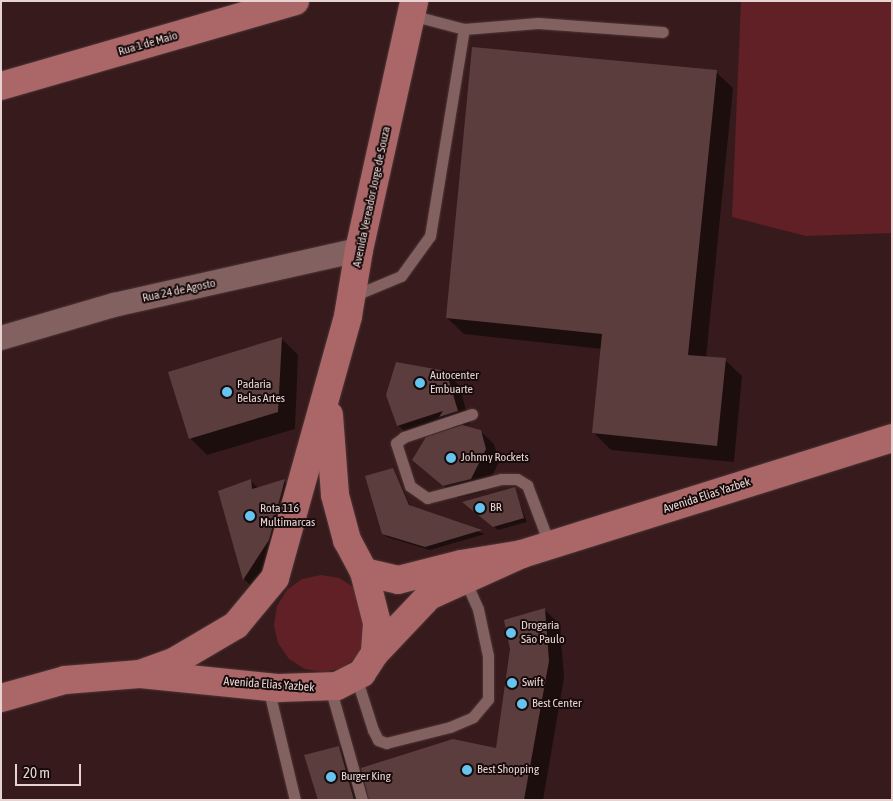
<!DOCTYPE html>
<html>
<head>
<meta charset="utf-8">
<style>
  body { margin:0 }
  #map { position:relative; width:893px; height:801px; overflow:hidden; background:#371b1c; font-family:"Asap Condensed",sans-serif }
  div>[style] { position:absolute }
  .green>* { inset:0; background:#612025 }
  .shadow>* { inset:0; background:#0007 }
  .building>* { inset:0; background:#5c3d3d }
  .roads { filter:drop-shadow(0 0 1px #4d3637) drop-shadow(0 0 1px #4d3637) }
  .service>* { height:11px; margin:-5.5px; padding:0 5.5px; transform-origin:5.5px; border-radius:5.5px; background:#836161 }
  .minor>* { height:24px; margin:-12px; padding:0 12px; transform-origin:12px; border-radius:12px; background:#836161 }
  .primary>* { height:28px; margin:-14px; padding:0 14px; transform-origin:14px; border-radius:14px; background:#ab6667 }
  .dots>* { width:14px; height:14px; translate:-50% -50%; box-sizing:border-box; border:2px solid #160a0a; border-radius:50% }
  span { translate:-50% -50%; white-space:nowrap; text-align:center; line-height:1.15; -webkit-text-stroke:4px #160a0a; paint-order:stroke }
  .street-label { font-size:12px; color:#e7d3d2 }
  .poi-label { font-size:12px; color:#e7d3d2 }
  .left { translate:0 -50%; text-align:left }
  .frame { position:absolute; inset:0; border:2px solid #e7d3d2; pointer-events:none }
  .scale { position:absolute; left:15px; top:764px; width:66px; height:22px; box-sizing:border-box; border:2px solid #e7d3d2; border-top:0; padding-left:6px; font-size:15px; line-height:18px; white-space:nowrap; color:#e7d3d2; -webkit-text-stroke:4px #160a0a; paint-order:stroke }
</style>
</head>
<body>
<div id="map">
  <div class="green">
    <i style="clip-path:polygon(741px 1px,892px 1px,892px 233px,806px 236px,732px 217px)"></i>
    <i style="clip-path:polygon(321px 575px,339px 578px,355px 588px,367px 641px,357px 657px,342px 668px,323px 672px,305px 669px,289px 659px,278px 643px,274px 625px,277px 606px,287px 590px,302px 579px)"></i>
  </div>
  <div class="shadow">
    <i style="clip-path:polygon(716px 72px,733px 88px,706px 358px,725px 360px,742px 376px,734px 462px,611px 450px,594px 433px,602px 349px,464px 334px,447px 318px)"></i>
    <i style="clip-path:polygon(281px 338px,298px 355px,295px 429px,207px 455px,190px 438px)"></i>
    <i style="clip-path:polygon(446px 372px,459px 385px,470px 424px,460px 427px,480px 431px,494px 444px,499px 462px,484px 492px,458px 498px,414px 460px,454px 430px,450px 426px,411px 438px,398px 425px)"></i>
    <i style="clip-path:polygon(393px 469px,411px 507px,485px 534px,430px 550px,387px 537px,383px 533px)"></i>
    <i style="clip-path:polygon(251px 481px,258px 488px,284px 481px,297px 493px,257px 592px,244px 579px,220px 492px)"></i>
    <i style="clip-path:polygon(514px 489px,527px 522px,498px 530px,468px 505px)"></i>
    <i style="clip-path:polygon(544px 609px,560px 625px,564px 678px,543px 800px,370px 800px,497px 749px)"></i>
    <i style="clip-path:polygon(339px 747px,355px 763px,365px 800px,320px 800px)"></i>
  </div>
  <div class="building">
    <i style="clip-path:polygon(472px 47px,717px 70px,688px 355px,726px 358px,717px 446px,592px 433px,602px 334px,446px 318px)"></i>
    <i style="clip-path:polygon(282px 337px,278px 412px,189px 439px,168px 372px)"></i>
    <i style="clip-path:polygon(396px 362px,446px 371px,458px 411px,439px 417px,443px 411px,397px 426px,386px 395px)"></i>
    <i style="clip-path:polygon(462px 425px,481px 430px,486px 449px,471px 479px,443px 486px,412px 460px,426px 437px)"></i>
    <i style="clip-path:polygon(393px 468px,409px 505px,482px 530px,425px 547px,382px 534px,365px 476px)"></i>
    <i style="clip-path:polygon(251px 479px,252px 489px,285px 479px,269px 540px,243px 580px,218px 491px)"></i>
    <i style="clip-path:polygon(515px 487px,524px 518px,493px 527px,462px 502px)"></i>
    <i style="clip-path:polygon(545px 608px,549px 661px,524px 800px,369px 800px,361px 768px,453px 739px,496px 748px,510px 649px,504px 620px)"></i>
    <i style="clip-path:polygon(339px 746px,354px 800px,318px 800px,304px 755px)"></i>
  </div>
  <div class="roads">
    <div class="service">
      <i style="left:464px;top:29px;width:74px;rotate:-4.6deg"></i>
      <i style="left:538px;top:23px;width:125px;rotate:4.1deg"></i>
      <i style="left:353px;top:296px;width:52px;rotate:-22.6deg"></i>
      <i style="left:401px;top:276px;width:49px;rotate:-54.1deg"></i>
      <i style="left:430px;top:236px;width:210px;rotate:-80.7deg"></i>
      <i style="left:464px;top:29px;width:55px;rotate:-165.2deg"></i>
      <i style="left:472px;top:414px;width:72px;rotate:161.3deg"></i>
      <i style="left:404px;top:437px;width:10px;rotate:143deg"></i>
      <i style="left:396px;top:443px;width:45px;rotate:72deg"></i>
      <i style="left:410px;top:486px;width:21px;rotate:35deg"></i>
      <i style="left:427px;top:498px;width:76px;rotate:-14.4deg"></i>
      <i style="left:501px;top:479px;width:16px"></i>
      <i style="left:517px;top:479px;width:12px;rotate:31deg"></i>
      <i style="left:527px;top:485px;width:65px;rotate:69.3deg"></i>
      <i style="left:356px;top:677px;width:56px;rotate:72.2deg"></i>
      <i style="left:373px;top:730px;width:11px;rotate:63deg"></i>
      <i style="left:378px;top:740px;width:9px;rotate:21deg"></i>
      <i style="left:386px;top:743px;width:66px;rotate:-14deg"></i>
      <i style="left:450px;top:727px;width:25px;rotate:-23deg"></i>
      <i style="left:473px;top:717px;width:23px;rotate:-50deg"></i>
      <i style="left:488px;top:699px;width:43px;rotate:-90deg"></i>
      <i style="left:488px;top:656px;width:48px;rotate:-102deg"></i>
      <i style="left:478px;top:609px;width:32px;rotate:-114deg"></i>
      <i style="left:268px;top:687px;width:116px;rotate:76.6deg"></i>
      <i style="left:330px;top:687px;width:117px;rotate:74.2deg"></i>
    </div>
    <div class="minor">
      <i style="left:1px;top:338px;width:118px;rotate:-16.3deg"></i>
      <i style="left:114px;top:305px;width:251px;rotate:-12.7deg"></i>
    </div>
    <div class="primary">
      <i style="left:1px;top:86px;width:306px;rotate:-16.1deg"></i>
      <i style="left:329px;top:415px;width:80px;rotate:85.7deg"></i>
      <i style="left:335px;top:495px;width:47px;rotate:75.1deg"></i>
      <i style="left:347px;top:540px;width:36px;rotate:62deg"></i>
      <i style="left:364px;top:572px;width:35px;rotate:13deg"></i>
      <i style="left:398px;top:580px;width:65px;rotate:-14.3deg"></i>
      <i style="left:461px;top:564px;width:62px;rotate:-9.3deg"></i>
      <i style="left:522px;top:554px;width:388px;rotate:-17.4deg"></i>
      <i style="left:364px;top:572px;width:53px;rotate:75.7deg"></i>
      <i style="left:377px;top:623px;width:30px;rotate:94deg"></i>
      <i style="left:140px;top:674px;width:37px;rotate:-20deg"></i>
      <i style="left:175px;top:661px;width:71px;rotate:-30.5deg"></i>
      <i style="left:236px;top:625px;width:61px;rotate:-50.3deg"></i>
      <i style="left:275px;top:578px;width:272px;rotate:-74.4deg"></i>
      <i style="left:348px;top:316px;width:67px;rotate:-80.5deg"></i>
      <i style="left:359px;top:250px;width:255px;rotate:-77.5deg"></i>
      <i style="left:1px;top:698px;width:66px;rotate:-15.7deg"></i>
      <i style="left:65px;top:680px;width:75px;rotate:-4.6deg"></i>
      <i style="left:140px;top:674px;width:140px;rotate:5.8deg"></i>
      <i style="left:279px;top:688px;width:58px;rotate:-2deg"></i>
      <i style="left:337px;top:686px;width:28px;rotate:-27deg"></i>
      <i style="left:362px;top:673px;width:24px;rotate:-57deg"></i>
      <i style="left:375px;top:653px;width:79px;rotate:-46.5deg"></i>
      <i style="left:429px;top:596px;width:102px;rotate:-24.3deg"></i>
    </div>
  </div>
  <div class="dots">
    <i style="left:420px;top:383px;background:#66c4ef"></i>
    <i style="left:227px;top:392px;background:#66c4ef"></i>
    <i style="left:451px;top:458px;background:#66c4ef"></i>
    <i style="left:480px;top:508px;background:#66c4ef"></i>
    <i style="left:250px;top:516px;background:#66c4ef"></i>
    <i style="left:511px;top:633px;background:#66c4ef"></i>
    <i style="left:512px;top:683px;background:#66c4ef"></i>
    <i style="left:522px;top:704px;background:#66c4ef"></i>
    <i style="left:467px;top:770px;background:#66c4ef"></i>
    <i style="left:331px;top:777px;background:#66c4ef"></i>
  </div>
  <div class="street-label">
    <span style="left:148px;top:44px;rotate:-16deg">Rua 1 de Maio</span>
    <span style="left:372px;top:197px;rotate:-78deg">Avenida Vereador Jorge de Souza</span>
    <span style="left:179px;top:291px;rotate:-12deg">Rua 24 de Agosto</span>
    <span style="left:707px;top:496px;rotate:-18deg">Avenida Elias Yazbek</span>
    <span style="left:269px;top:685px;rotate:4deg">Avenida Elias Yazbek</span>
  </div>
  <div class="poi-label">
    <span class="left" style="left:430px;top:383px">Autocenter<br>Embuarte</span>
    <span class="left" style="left:237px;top:392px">Padaria<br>Belas Artes</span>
    <span class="left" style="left:461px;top:458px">Johnny Rockets</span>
    <span class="left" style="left:490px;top:508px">BR</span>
    <span class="left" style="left:260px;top:516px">Rota 116<br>Multimarcas</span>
    <span class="left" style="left:521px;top:633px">Drogaria<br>São Paulo</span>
    <span class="left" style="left:522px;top:683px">Swift</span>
    <span class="left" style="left:532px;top:704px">Best Center</span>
    <span class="left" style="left:477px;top:770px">Best Shopping</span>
    <span class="left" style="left:341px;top:777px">Burger King</span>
  </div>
  <div class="frame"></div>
  <div class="scale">20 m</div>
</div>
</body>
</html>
